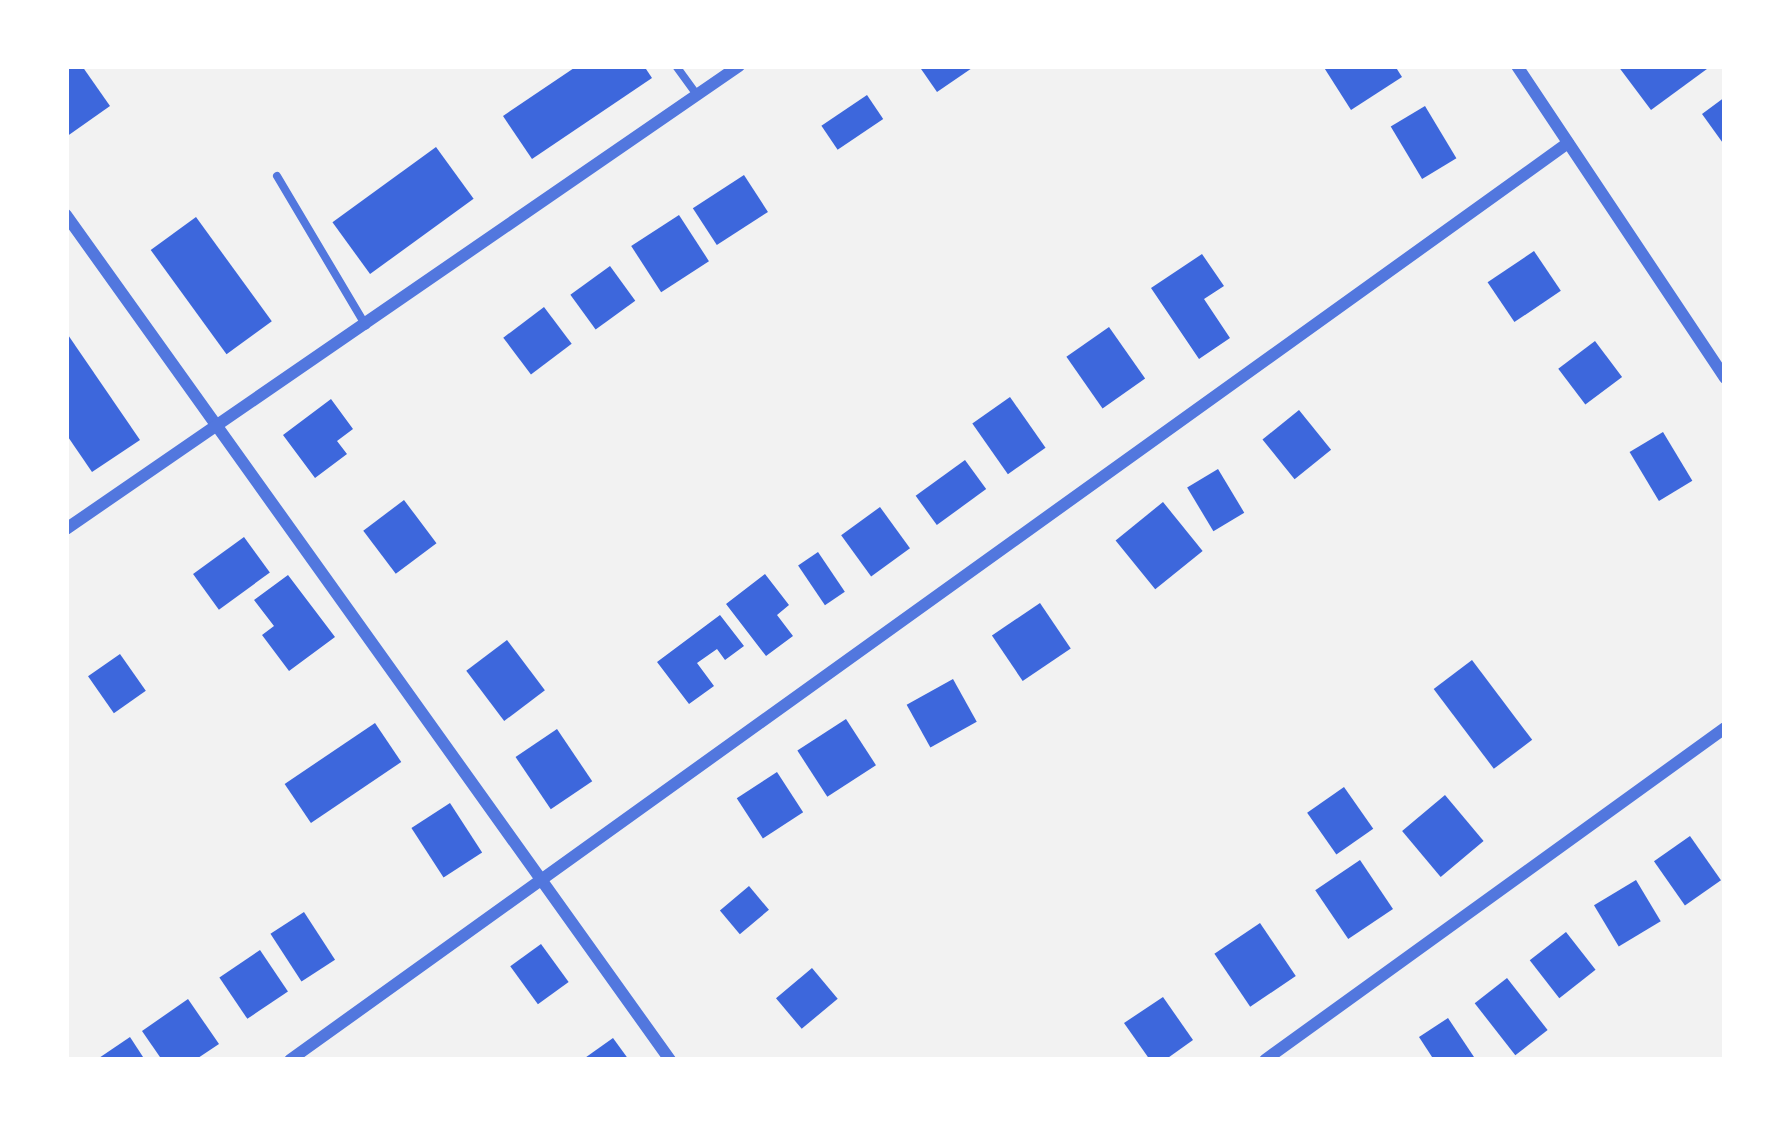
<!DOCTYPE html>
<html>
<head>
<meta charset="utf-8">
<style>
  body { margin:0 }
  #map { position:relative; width:1791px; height:1126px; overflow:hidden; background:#f2f2f2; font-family:Montserrat,sans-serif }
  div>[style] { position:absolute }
  .building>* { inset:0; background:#3d67dc; transform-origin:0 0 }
  .service>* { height:8px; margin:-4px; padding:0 4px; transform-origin:4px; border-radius:4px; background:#5277de }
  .minor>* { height:12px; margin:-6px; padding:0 6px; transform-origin:6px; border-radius:6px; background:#5277de }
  span { translate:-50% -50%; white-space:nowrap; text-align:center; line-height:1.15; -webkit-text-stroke:10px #fff; paint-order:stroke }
  .frame { position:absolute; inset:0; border:69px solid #fff; pointer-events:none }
</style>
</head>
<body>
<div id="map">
  <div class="building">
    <i style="clip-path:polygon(66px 66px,82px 66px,110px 106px,66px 137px)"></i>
    <i style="clip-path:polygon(577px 66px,644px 66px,652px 78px,532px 159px,503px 116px)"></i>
    <i style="clip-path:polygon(919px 66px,975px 66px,937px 92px)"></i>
    <i style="clip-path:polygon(1323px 66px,1395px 66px,1402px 77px,1351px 110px)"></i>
    <i style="clip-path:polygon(1618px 66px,1711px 66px,1651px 110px)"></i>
    <i style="left:867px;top:95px;width:29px;height:55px;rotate:56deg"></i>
    <i style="clip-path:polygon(1725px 97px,1725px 146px,1702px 114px)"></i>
    <i style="left:1425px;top:106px;width:61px;height:40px;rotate:59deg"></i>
    <i style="left:436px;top:147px;width:64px;height:128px;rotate:54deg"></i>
    <i style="left:744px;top:175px;width:44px;height:61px;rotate:57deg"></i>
    <i style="left:679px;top:215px;width:55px;height:57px;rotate:57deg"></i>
    <i style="left:196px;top:217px;width:129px;height:56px;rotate:54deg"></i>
    <i style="left:1534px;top:251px;width:48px;height:56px;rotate:56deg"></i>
    <i style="clip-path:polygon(1202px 254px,1224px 286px,1204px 299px,1230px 338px,1199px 359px,1151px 288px)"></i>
    <i style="left:610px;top:266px;width:43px;height:49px;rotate:54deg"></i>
    <i style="left:544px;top:307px;width:46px;height:51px;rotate:53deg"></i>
    <i style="left:1109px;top:327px;width:63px;height:52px;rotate:55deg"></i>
    <i style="clip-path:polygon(66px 332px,140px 440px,92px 472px,66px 434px)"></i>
    <i style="left:1595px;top:341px;width:45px;height:46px;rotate:53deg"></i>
    <i style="left:1010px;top:397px;width:62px;height:46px;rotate:55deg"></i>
    <i style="clip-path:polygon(331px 399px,353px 429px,337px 441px,347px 454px,315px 478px,283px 435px)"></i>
    <i style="left:1299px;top:410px;width:51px;height:47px;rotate:51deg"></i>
    <i style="left:1663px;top:432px;width:57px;height:39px;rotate:59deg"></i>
    <i style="left:965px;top:460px;width:36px;height:61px;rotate:54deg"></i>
    <i style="left:1218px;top:469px;width:51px;height:36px;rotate:59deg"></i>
    <i style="left:404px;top:500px;width:54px;height:51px;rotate:53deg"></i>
    <i style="left:1163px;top:502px;width:63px;height:61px;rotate:51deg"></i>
    <i style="left:880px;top:507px;width:51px;height:48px;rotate:54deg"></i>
    <i style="left:244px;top:537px;width:44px;height:63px;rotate:54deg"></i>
    <i style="left:818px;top:552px;width:48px;height:24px;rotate:56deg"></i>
    <i style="clip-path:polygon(765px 574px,789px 605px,777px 615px,793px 636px,766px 656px,726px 604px)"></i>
    <i style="clip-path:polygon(288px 575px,335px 637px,289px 671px,262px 635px,274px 626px,254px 600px)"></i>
    <i style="left:1040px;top:603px;width:55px;height:58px;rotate:56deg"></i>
    <i style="clip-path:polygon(720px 615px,744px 646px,725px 660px,717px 649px,697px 663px,714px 686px,689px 704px,657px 662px)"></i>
    <i style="left:507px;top:640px;width:63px;height:51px;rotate:53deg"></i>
    <i style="left:120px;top:654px;width:45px;height:39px;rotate:55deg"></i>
    <i style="left:1472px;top:660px;width:100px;height:48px;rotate:53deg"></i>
    <i style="left:953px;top:679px;width:49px;height:53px;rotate:61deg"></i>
    <i style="left:846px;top:719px;width:55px;height:58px;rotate:57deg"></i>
    <i style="left:375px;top:723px;width:47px;height:109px;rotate:56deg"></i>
    <i style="left:557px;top:729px;width:63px;height:50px;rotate:56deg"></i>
    <i style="left:777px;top:772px;width:48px;height:48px;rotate:57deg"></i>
    <i style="left:1344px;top:787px;width:51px;height:45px;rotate:55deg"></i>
    <i style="left:1445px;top:795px;width:60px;height:56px;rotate:50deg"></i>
    <i style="left:450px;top:803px;width:59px;height:46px;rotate:57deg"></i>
    <i style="left:1690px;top:836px;width:54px;height:44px;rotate:55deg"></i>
    <i style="left:1360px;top:860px;width:59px;height:54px;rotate:56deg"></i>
    <i style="left:1636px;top:880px;width:48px;height:49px;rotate:59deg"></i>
    <i style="left:749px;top:886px;width:31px;height:38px;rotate:50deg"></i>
    <i style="left:304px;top:912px;width:57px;height:40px;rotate:57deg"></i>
    <i style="left:1260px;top:923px;width:64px;height:55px;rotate:56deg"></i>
    <i style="left:1566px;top:932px;width:48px;height:46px;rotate:52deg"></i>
    <i style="left:541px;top:944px;width:47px;height:38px;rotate:54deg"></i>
    <i style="left:260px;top:950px;width:50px;height:49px;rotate:56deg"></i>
    <i style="left:812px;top:968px;width:40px;height:47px;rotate:50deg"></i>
    <i style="left:1507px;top:978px;width:66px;height:41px;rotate:52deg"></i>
    <i style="clip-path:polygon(1163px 997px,1193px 1040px,1165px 1060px,1150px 1060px,1124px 1023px)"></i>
    <i style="clip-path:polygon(188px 999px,219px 1044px,195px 1060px,162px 1060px,142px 1031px)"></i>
    <i style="clip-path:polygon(1448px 1018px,1476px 1060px,1434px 1060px,1419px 1037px)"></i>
    <i style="clip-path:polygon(130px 1037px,145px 1060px,96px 1060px)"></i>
    <i style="clip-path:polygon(613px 1038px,629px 1060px,582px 1060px)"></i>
  </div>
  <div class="service">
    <i style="left:676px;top:66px;width:34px;rotate:54deg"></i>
    <i style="left:277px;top:176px;width:174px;rotate:59.3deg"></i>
  </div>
  <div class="minor">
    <i style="left:1517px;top:66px;width:375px;rotate:56.3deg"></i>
    <i style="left:66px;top:215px;width:1039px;rotate:54.44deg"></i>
    <i style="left:66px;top:529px;width:817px;rotate:-34.53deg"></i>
    <i style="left:290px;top:1060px;width:1573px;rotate:-35.66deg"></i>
    <i style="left:1265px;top:1060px;width:567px;rotate:-35.82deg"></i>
  </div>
  <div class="frame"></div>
</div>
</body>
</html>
